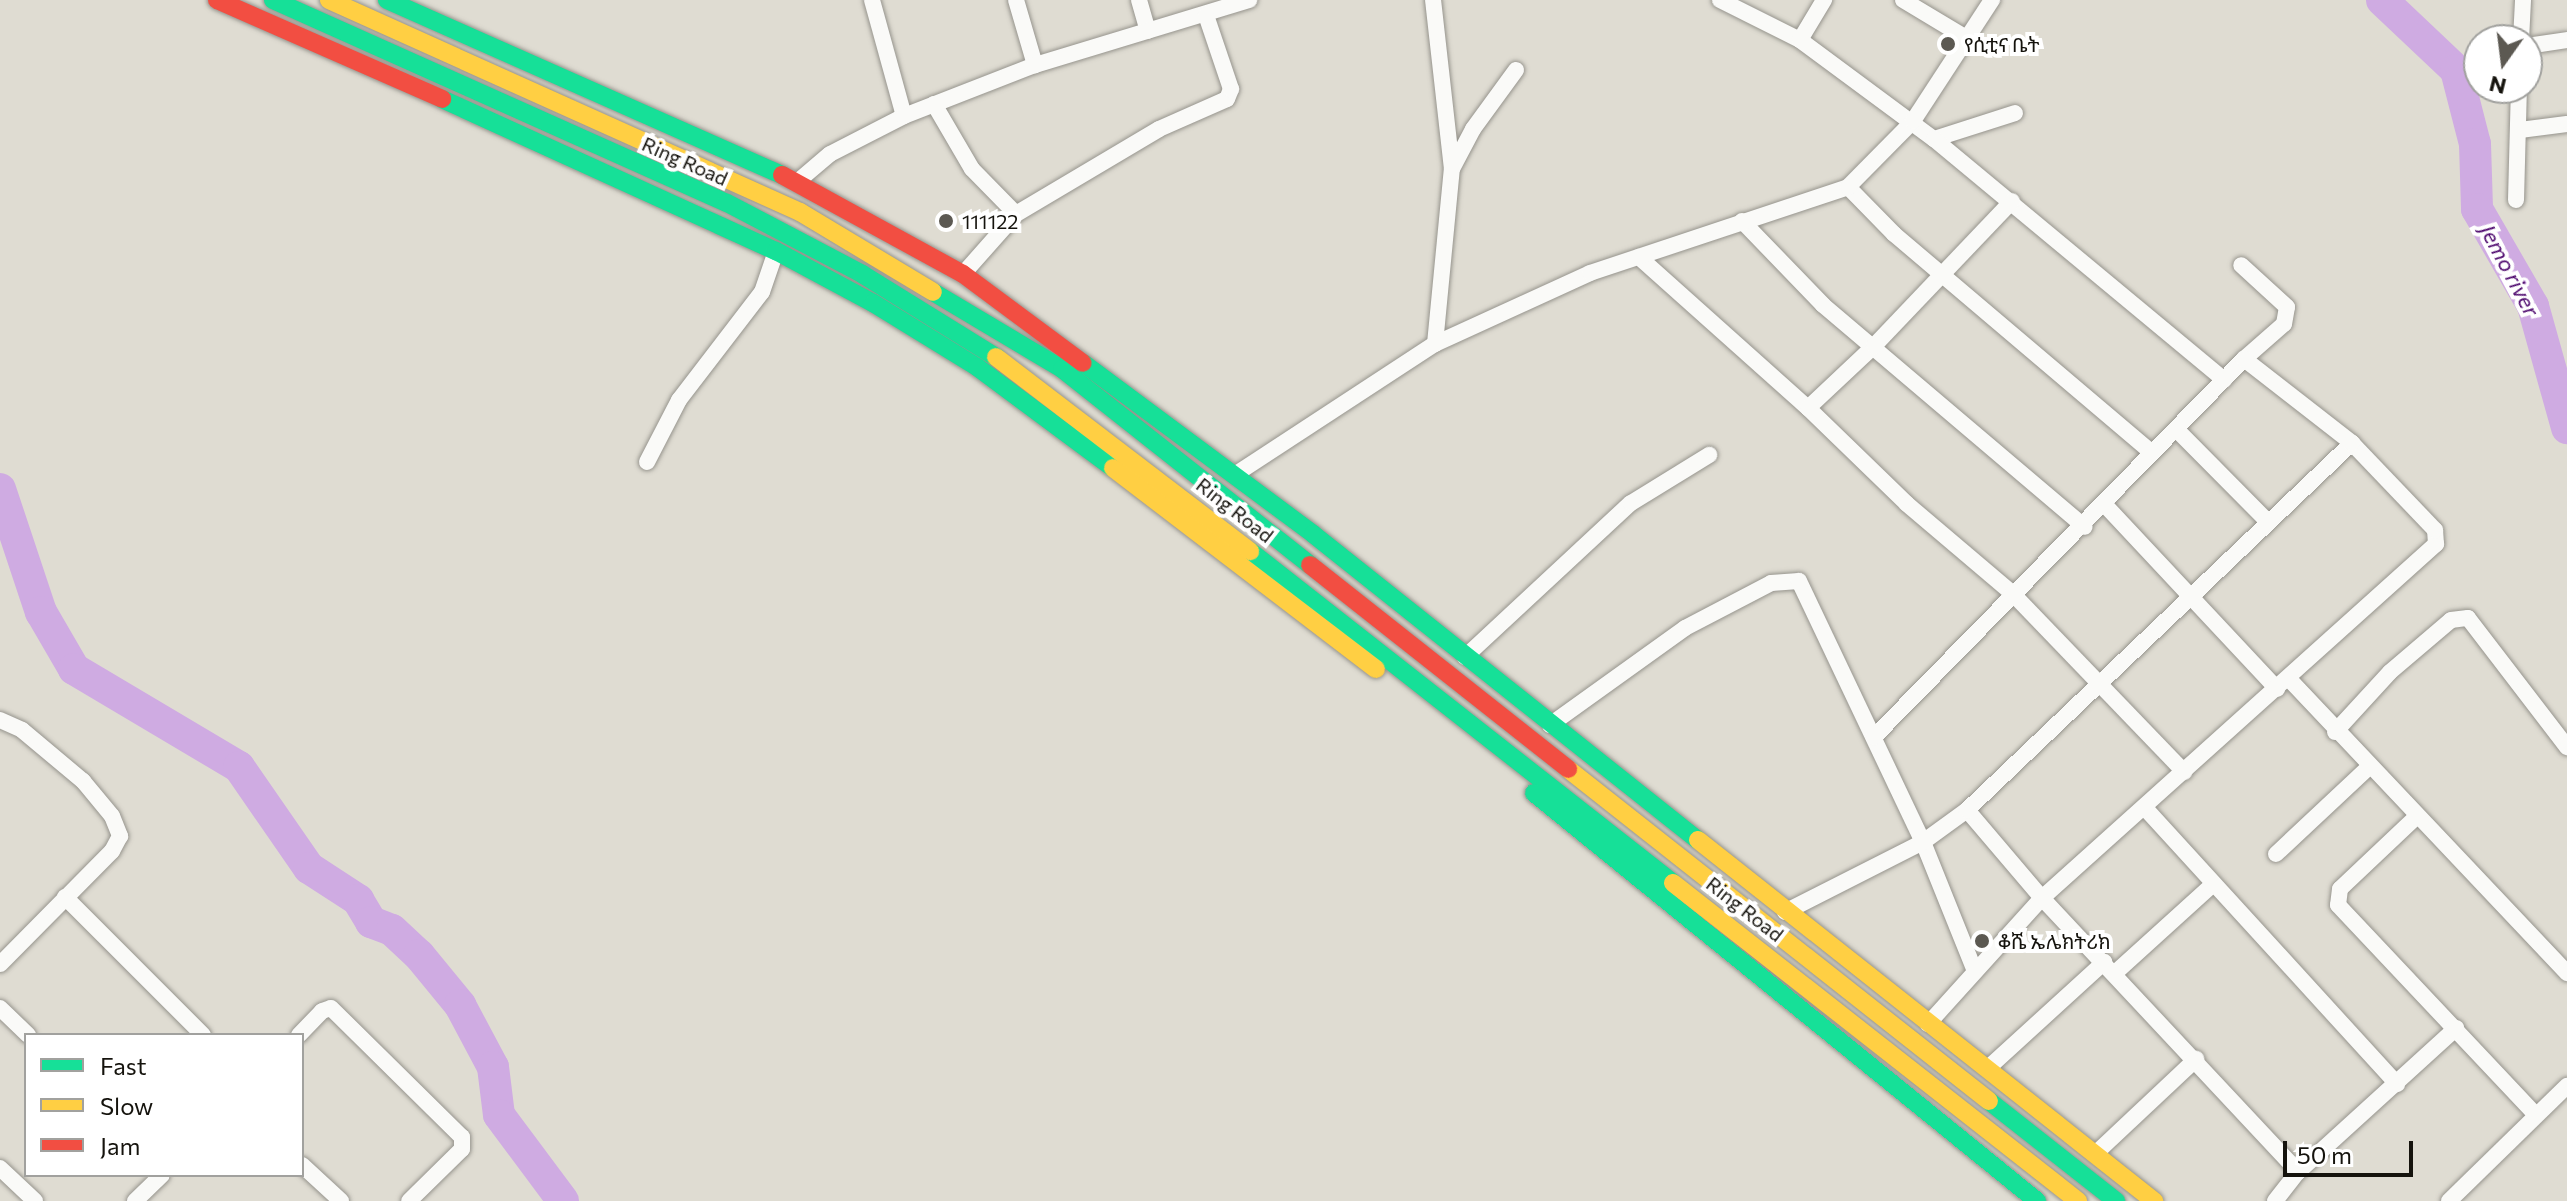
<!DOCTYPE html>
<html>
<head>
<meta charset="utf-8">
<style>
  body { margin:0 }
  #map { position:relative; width:2567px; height:1201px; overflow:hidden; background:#dfdcd2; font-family:Commissioner,"Noto Sans Ethiopic",sans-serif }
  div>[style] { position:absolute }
  .river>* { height:32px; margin:-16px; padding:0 16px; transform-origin:16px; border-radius:16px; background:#cfabe2 }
  .roads { filter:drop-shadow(0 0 2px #96948d) drop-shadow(0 0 2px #96948d) }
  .street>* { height:16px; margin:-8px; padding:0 8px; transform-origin:8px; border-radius:8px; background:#fafaf8 }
  .fast>* { height:18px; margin:-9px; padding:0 9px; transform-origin:9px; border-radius:9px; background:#16e098 }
  .slow>* { height:18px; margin:-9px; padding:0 9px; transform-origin:9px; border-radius:9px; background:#ffcf43 }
  .jam>* { height:18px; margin:-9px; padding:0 9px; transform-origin:9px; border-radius:9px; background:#f24e42 }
  .dots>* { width:22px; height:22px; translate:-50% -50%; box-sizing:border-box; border:4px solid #fff; border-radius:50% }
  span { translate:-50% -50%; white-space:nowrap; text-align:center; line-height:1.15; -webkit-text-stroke:8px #fff; paint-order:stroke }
  .poi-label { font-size:20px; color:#15130d }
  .left { translate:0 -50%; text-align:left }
  .street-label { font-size:20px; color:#15130d }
  .water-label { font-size:22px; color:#4e096e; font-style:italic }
  .legend { position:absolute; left:24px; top:1033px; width:280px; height:144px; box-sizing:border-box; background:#fff; border:2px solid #a1a19e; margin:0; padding:10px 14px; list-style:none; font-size:24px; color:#15130d }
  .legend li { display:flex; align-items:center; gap:16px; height:40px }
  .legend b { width:40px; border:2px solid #a1a19e }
  .north { position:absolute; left:2463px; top:24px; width:80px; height:80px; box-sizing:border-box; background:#fff; border:2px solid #a1a19e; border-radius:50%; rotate:194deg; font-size:22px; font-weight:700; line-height:32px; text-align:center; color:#15130d }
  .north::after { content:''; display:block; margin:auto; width:28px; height:36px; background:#5c5952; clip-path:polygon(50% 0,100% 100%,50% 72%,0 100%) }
  .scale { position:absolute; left:2283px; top:1141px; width:130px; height:36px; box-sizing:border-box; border:4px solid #15130d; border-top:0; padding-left:10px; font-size:24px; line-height:28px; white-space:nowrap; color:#15130d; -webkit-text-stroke:6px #fff; paint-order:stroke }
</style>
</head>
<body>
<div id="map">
  <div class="river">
    <i style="left:2382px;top:0;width:102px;rotate:43.4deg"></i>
    <i style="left:2456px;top:70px;width:76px;rotate:75.6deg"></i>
    <i style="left:2475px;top:144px;width:65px;rotate:88.2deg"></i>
    <i style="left:2477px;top:209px;width:112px;rotate:60deg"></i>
    <i style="left:2533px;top:306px;width:127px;rotate:74.4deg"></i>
    <i style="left:0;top:489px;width:130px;rotate:71.6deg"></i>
    <i style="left:41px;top:612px;width:66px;rotate:59.9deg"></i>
    <i style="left:74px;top:669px;width:192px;rotate:30.7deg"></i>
    <i style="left:239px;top:767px;width:123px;rotate:55.3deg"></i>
    <i style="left:309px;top:868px;width:59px;rotate:33.1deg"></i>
    <i style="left:358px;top:900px;width:26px;rotate:59deg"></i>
    <i style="left:371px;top:922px;width:22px;rotate:21deg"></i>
    <i style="left:392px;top:930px;width:37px;rotate:43deg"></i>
    <i style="left:419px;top:955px;width:65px;rotate:50.6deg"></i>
    <i style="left:460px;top:1005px;width:70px;rotate:62deg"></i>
    <i style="left:493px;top:1067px;width:48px;rotate:82.9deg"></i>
    <i style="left:499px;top:1115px;width:107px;rotate:53.3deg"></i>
  </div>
  <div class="roads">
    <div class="street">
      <i style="left:872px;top:0;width:120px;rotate:74.6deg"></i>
      <i style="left:1016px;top:0;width:68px;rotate:73.7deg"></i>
      <i style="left:1139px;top:0;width:32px;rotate:74deg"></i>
      <i style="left:1720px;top:0;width:89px;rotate:26.6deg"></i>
      <i style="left:1800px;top:40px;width:167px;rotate:36.5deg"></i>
      <i style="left:1934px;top:139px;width:85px;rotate:-17.8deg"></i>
      <i style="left:1903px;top:0;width:76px;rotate:31deg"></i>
      <i style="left:1800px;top:40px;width:47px;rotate:-59deg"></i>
      <i style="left:2521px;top:40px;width:40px;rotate:-87.1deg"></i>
      <i style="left:2527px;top:46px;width:40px;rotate:-8.5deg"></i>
      <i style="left:934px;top:104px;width:75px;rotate:59.7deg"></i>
      <i style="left:972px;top:169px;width:63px;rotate:45.6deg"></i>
      <i style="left:2520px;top:130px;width:47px;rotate:-7.3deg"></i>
      <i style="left:1934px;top:139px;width:377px;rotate:39.7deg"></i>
      <i style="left:1453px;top:167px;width:43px;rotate:-62.2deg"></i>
      <i style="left:1473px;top:129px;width:73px;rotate:-53.9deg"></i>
      <i style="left:797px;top:182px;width:43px;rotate:-40.3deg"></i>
      <i style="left:830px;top:154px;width:83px;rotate:-27.2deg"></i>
      <i style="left:904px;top:116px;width:141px;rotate:-21.3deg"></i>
      <i style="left:1035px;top:65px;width:224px;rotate:-16.9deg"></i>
      <i style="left:1848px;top:187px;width:66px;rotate:45.6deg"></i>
      <i style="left:1894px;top:234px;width:338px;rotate:40.3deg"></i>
      <i style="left:2516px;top:200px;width:112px;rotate:-88.5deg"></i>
      <i style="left:1742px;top:221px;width:117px;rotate:46deg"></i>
      <i style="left:1823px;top:305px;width:343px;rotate:40.3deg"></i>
      <i style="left:1639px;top:257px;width:227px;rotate:41.8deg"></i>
      <i style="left:1808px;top:408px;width:138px;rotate:44.1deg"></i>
      <i style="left:1907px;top:504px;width:139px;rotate:40.3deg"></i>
      <i style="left:2013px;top:594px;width:247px;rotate:46.1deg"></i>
      <i style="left:963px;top:274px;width:80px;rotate:-48.5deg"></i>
      <i style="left:1016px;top:214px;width:166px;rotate:-30.7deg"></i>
      <i style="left:1159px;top:129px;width:74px;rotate:-23.8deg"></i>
      <i style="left:1227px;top:99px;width:11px;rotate:-68deg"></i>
      <i style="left:1231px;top:89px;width:78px;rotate:-108.7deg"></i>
      <i style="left:1435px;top:344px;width:170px;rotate:-24.6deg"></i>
      <i style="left:1590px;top:273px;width:272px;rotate:-18.4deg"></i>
      <i style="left:1848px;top:187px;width:93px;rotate:-45.4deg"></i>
      <i style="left:1913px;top:121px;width:145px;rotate:-56.9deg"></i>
      <i style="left:1808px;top:408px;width:91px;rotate:-43.2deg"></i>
      <i style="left:1874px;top:346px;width:200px;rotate:-46.4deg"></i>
      <i style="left:2176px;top:429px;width:128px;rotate:45.3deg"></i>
      <i style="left:647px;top:462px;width:70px;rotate:-62.7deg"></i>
      <i style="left:679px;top:400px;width:136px;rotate:-52.5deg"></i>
      <i style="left:762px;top:292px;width:43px;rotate:-71.1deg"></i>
      <i style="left:1236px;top:474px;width:238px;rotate:-33.2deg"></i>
      <i style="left:1435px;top:344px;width:176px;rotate:-84.5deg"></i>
      <i style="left:1452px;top:169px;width:170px;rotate:-96.4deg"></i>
      <i style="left:2105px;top:505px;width:252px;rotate:46.9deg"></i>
      <i style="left:1465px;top:657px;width:226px;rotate:-42.9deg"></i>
      <i style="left:1631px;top:503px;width:92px;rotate:-31.6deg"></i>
      <i style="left:2289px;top:679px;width:405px;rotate:46.6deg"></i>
      <i style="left:0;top:720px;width:24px;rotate:24deg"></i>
      <i style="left:22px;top:730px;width:80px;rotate:39.9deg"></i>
      <i style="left:83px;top:781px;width:45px;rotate:50.4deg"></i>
      <i style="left:112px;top:816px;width:22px;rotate:68deg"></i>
      <i style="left:120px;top:836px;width:17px;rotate:118deg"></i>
      <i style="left:112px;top:851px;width:159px;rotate:134.7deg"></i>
      <i style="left:1550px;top:725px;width:166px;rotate:-35.7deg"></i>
      <i style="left:1685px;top:628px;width:97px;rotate:-27.6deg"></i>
      <i style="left:1771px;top:583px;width:28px;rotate:-4deg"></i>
      <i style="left:1799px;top:581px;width:289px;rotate:64.6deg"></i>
      <i style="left:1923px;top:842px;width:137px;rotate:68.1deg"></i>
      <i style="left:2335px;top:732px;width:81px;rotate:-47.5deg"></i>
      <i style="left:2390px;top:672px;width:80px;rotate:-40.4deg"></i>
      <i style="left:2451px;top:620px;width:17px;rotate:-7deg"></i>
      <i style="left:2468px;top:618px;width:163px;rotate:52.5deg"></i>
      <i style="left:1874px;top:737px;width:529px;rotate:-45.61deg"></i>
      <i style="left:2244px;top:359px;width:53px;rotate:-41.2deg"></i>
      <i style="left:2284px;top:324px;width:17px;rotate:-80deg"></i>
      <i style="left:2287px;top:307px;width:62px;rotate:-137.6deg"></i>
      <i style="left:2145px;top:808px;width:374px;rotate:47.6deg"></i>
      <i style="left:1967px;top:810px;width:116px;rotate:49.6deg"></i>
      <i style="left:2042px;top:898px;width:375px;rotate:46.9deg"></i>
      <i style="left:2415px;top:818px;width:103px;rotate:136.6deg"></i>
      <i style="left:2340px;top:889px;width:16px;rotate:97deg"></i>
      <i style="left:2338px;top:905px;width:287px;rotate:46.7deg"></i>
      <i style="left:2276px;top:854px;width:126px;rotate:-43.1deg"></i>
      <i style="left:65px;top:897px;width:195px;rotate:45deg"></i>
      <i style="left:1785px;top:912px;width:155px;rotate:-26.9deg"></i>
      <i style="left:1923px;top:842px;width:54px;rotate:-36deg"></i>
      <i style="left:1967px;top:810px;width:532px;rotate:-43.63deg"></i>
      <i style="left:2115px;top:973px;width:132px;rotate:-42.2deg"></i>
      <i style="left:0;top:1008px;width:39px;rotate:44deg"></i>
      <i style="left:1928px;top:1024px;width:170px;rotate:-47.9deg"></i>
      <i style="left:2042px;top:898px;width:530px;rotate:-41.94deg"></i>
      <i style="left:2436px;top:544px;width:14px;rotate:-94deg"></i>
      <i style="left:2435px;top:530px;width:120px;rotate:-133.7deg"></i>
      <i style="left:2352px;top:443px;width:137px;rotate:-142.1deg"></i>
      <i style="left:299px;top:1035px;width:33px;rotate:-46deg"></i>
      <i style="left:322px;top:1011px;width:9px;rotate:-18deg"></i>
      <i style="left:331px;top:1008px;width:184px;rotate:44.6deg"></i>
      <i style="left:462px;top:1137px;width:12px;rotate:90deg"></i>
      <i style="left:462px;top:1149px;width:74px;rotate:135.5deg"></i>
      <i style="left:1987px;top:1069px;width:159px;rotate:-42.4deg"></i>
      <i style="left:2095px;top:1154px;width:139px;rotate:-43.2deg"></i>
      <i style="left:302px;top:1165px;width:53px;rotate:42.7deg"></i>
      <i style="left:0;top:1168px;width:48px;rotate:43.3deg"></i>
      <i style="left:135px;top:1201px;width:37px;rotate:-44deg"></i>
      <i style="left:2275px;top:1201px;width:37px;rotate:-52deg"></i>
      <i style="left:2298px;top:1172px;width:214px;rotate:-42.3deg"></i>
      <i style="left:2449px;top:1201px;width:165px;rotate:-44.3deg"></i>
    </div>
    <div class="fast">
      <i style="left:273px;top:0;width:497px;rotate:24.1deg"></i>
      <i style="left:727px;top:203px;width:153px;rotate:27.7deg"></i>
      <i style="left:862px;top:274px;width:158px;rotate:31.8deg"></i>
      <i style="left:387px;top:0;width:432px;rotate:23.9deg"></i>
      <i style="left:442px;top:99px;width:367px;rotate:24.5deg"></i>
      <i style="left:776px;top:251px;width:110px;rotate:28.2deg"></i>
      <i style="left:873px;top:303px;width:122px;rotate:31.6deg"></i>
      <i style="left:977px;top:367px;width:169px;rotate:36.6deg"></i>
      <i style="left:933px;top:292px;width:150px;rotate:30.8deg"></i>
      <i style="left:1062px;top:369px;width:316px;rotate:38.3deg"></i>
      <i style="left:1083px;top:363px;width:287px;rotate:36.6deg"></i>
      <i style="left:1313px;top:534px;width:492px;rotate:38.5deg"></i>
      <i style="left:1250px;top:551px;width:538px;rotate:38.13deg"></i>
      <i style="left:1534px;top:793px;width:648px;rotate:39.05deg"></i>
      <i style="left:1989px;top:1101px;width:162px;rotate:38.2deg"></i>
    </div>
    <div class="slow">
      <i style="left:329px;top:0;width:517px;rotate:24.23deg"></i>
      <i style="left:800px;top:212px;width:155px;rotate:31deg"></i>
      <i style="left:996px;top:357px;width:320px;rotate:37.4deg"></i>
      <i style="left:1113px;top:468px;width:331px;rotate:37.4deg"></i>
      <i style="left:1568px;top:769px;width:536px;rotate:38.26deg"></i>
      <i style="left:1698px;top:840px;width:582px;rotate:38.37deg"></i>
      <i style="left:1673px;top:883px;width:515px;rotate:38.14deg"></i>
    </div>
    <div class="jam">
      <i style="left:217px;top:0;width:246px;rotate:23.7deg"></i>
      <i style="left:782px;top:175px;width:206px;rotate:28.7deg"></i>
      <i style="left:963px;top:274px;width:149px;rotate:36.6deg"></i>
      <i style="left:1310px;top:565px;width:329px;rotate:38.3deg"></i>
    </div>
  </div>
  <div class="dots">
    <i style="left:1948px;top:44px;background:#5c5952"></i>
    <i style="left:946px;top:221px;background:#5c5952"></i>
    <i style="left:1982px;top:941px;background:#5c5952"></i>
  </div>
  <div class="poi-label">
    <span class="left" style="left:1964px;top:44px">የሲቲና ቤት</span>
    <span class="left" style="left:962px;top:221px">111122</span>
    <span class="left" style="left:1998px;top:941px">ቆሼ ኤሌክትሪክ</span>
  </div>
  <div class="street-label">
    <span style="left:685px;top:161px;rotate:24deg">Ring Road</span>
    <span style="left:1235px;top:510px;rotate:38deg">Ring Road</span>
    <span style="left:1745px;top:909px;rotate:38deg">Ring Road</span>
  </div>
  <div class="water-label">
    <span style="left:2510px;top:270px;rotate:62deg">Jemo river</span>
  </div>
  <ul class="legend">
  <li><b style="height:10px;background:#16e098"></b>Fast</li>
  <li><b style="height:10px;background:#ffcf43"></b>Slow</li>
  <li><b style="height:10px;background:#f24e42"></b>Jam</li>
  </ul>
  <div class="north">N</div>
  <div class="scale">50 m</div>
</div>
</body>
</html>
